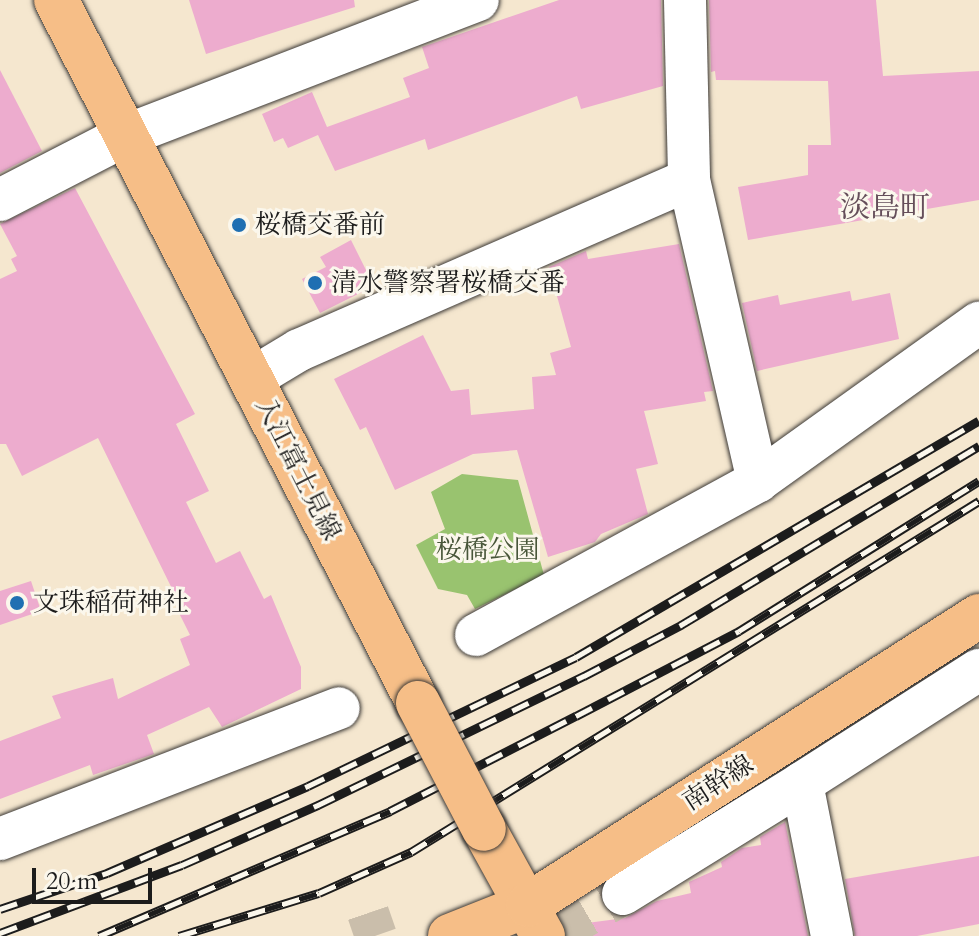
<!DOCTYPE html>
<html>
<head>
<meta charset="utf-8">
<style>
  body { margin:0 }
  #map { position:relative; width:979px; height:936px; overflow:hidden; background:#f5e7cf; font-family:Cardo,"Noto Serif JP",serif }
  div>[style] { position:absolute }
  .green>* { inset:0; background:#99c36f }
  .building>* { inset:0; background:#edacce }
  .minor-tunnel>* { height:42px; margin-top:-21px; transform-origin:0; background:repeating-linear-gradient(90deg,#cabeab 0 42px,transparent 0 63px) }
  .roads { filter:drop-shadow(0 0 2px #3d3a37) drop-shadow(0 0 2px #3d3a37) }
  .minor>* { height:42px; margin:-21px; padding:0 21px; transform-origin:21px; border-radius:21px; background:#fff }
  .major>* { height:44px; margin:-22px; padding:0 22px; transform-origin:22px; border-radius:22px; background:#f6be87 }
  .rail>* { height:9px; margin-top:-4.5px; transform-origin:0; background:repeating-linear-gradient(90deg,#fbf7ec 0 18px,#1c1c1c 0 36px); box-sizing:border-box; border-block:2px solid #1c1c1c }
  .bridges { filter:drop-shadow(0 0 2px #3d3a37) drop-shadow(0 0 2px #3d3a37) }
  .major-bridge>* { height:44px; margin:-22px; padding:0 22px; transform-origin:22px; border-radius:22px; background:#f6be87 }
  .dots>* { width:22px; height:22px; translate:-50% -50%; box-sizing:border-box; border:4px solid #fbf7ec; border-radius:50% }
  span { translate:-50% -50%; white-space:nowrap; text-align:center; line-height:1.15; -webkit-text-stroke:6px #fbf7ec; paint-order:stroke }
  .poi-label { font-size:26px; color:#1c1c1c }
  .left { translate:0 -50%; text-align:left }
  .street-label { font-size:26px; color:#1c1c1c }
  .park-label { font-size:26px; color:#485639 }
  .quarter-label { font-size:30px; color:#654e5a }
  .scale { position:absolute; left:32px; top:868px; width:120px; height:36px; box-sizing:border-box; border:4px solid #1c1c1c; border-top:0; padding-left:10px; font-size:24px; line-height:28px; white-space:nowrap; color:#1c1c1c; -webkit-text-stroke:6px #fbf7ec; paint-order:stroke }
</style>
</head>
<body>
<div id="map">
  <div class="green">
    <i style="clip-path:polygon(462px 474px,518px 480px,544px 575px,475px 609px,467px 595px,438px 589px,416px 545px,445px 529px,431px 492px)"></i>
  </div>
  <div class="building">
    <i style="clip-path:polygon(189px 0,354px 0,355px 7px,206px 54px)"></i>
    <i style="clip-path:polygon(559px 0,661px 0,663px 86px,581px 109px,577px 96px,428px 150px,425px 139px,335px 171px,318px 135px,288px 148px,283px 138px,274px 142px,262px 114px,312px 92px,327px 127px,410px 97px,403px 78px,429px 68px,422px 47px)"></i>
    <i style="clip-path:polygon(709px 0,876px 0,883px 76px,979px 71px,979px 200px,748px 240px,738px 187px,808px 175px,808px 145px,831px 145px,828px 81px,716px 80px,715px 71px,711px 72px)"></i>
    <i style="clip-path:polygon(0 70px,42px 151px,0 173px)"></i>
    <i style="clip-path:polygon(75px 188px,195px 414px,176px 424px,209px 491px,186px 502px,216px 563px,240px 551px,264px 599px,271px 595px,301px 667px,301px 689px,222px 727px,209px 707px,147px 735px,154px 754px,93px 775px,90px 765px,0 799px,0 741px,61px 718px,52px 696px,113px 678px,118px 699px,190px 665px,180px 639px,190px 635px,177px 609px,181px 607px,98px 438px,22px 476px,6px 444px,0 444px,0 279px,17px 271px,11px 259px,17px 256px,0 224px)"></i>
    <i style="clip-path:polygon(351px 240px,374px 286px,320px 313px,302px 279px,326px 267px,320px 257px)"></i>
    <i style="clip-path:polygon(679px 244px,713px 391px,704px 392px,706px 401px,644px 411px,658px 464px,636px 469px,648px 514px,601px 534px,595px 542px,548px 557px,517px 450px,473px 454px,395px 490px,366px 427px,360px 430px,334px 379px,423px 335px,451px 391px,469px 389px,471px 415px,534px 409px,532px 377px,556px 375px,550px 353px,571px 347px,549px 267px,586px 251px,588px 259px)"></i>
    <i style="clip-path:polygon(850px 291px,852px 301px,890px 293px,899px 339px,757px 371px,742px 303px,778px 295px,780px 305px)"></i>
    <i style="clip-path:polygon(31px 581px,41px 611px,0 625px,0 591px)"></i>
    <i style="clip-path:polygon(785px 822px,808px 936px,588px 936px,587px 923px,625px 918px,657px 901px,691px 893px,689px 882px,722px 867px,721px 862px,742px 848px,761px 845px,760px 837px)"></i>
    <i style="clip-path:polygon(979px 856px,979px 924px,917px 936px,855px 936px,845px 879px)"></i>
  </div>
  <div class="minor-tunnel">
    <i style="left:368px;top:913px;width:24px;rotate:71deg"></i>
    <i style="left:551px;top:936px;width:83px;rotate:-30.3deg"></i>
  </div>
  <div class="roads">
    <div class="minor">
      <i style="left:685px;top:0;width:180px;rotate:88.7deg"></i>
      <i style="left:689px;top:180px;width:309px;rotate:77.1deg"></i>
      <i style="left:0;top:200px;width:140px;rotate:-27.3deg"></i>
      <i style="left:124px;top:136px;width:379px;rotate:-21deg"></i>
      <i style="left:251px;top:379px;width:56px;rotate:-31.1deg"></i>
      <i style="left:299px;top:350px;width:425px;rotate:-23.6deg"></i>
      <i style="left:476px;top:635px;width:321px;rotate:-28.6deg"></i>
      <i style="left:758px;top:481px;width:272px;rotate:-35.6deg"></i>
      <i style="left:0;top:839px;width:363px;rotate:-21.1deg"></i>
      <i style="left:623px;top:894px;width:211px;rotate:-31.8deg"></i>
      <i style="left:832px;top:936px;width:156px;rotate:-101.1deg"></i>
      <i style="left:802px;top:783px;width:210px;rotate:-32.6deg"></i>
    </div>
    <div class="major">
      <i style="left:56px;top:0;width:791px;rotate:62.75deg"></i>
      <i style="left:484px;top:829px;width:122px;rotate:61.1deg"></i>
      <i style="left:450px;top:936px;width:84px;rotate:-21.7deg"></i>
      <i style="left:528px;top:905px;width:536px;rotate:-32.65deg"></i>
    </div>
  </div>
  <div class="rail">
    <i style="left:0;top:909px;width:113px;rotate:-18.6deg"></i>
    <i style="left:107px;top:873px;width:219px;rotate:-23.4deg"></i>
    <i style="left:308px;top:786px;width:297px;rotate:-25.7deg"></i>
    <i style="left:576px;top:657px;width:467px;rotate:-30.4deg"></i>
    <i style="left:0;top:933px;width:194px;rotate:-20.5deg"></i>
    <i style="left:182px;top:865px;width:149px;rotate:-23.8deg"></i>
    <i style="left:318px;top:805px;width:296px;rotate:-25.9deg"></i>
    <i style="left:584px;top:676px;width:110px;rotate:-27.7deg"></i>
    <i style="left:681px;top:625px;width:348px;rotate:-31deg"></i>
    <i style="left:99px;top:936px;width:317px;rotate:-23.2deg"></i>
    <i style="left:390px;top:811px;width:209px;rotate:-27.1deg"></i>
    <i style="left:576px;top:716px;width:184px;rotate:-27.5deg"></i>
    <i style="left:739px;top:631px;width:283px;rotate:-32deg"></i>
    <i style="left:179px;top:936px;width:146px;rotate:-17.1deg"></i>
    <i style="left:319px;top:893px;width:101px;rotate:-24deg"></i>
    <i style="left:411px;top:852px;width:668px;rotate:-31.71deg"></i>
  </div>
  <div class="bridges">
    <div class="major-bridge">
      <i style="left:418px;top:703px;width:142px;rotate:62.4deg"></i>
    </div>
  </div>
  <div class="dots">
    <i style="left:239px;top:225px;background:#1f6fb2"></i>
    <i style="left:315px;top:283px;background:#1f6fb2"></i>
    <i style="left:17px;top:603px;background:#1f6fb2"></i>
  </div>
  <div class="poi-label">
    <span class="left" style="left:255px;top:225px">桜橋交番前</span>
    <span class="left" style="left:331px;top:283px">清水警察署桜橋交番</span>
    <span class="left" style="left:33px;top:603px">文珠稲荷神社</span>
  </div>
  <div class="street-label">
    <span style="left:298px;top:469px;rotate:63deg">入江富士見線</span>
    <span style="left:718px;top:783px;rotate:-33deg">南幹線</span>
  </div>
  <div class="park-label">
    <span style="left:488px;top:550px">桜橋公園</span>
  </div>
  <div class="quarter-label">
    <span style="left:885px;top:208px">淡島町</span>
  </div>
  <div class="scale">20 m</div>
</div>
</body>
</html>
